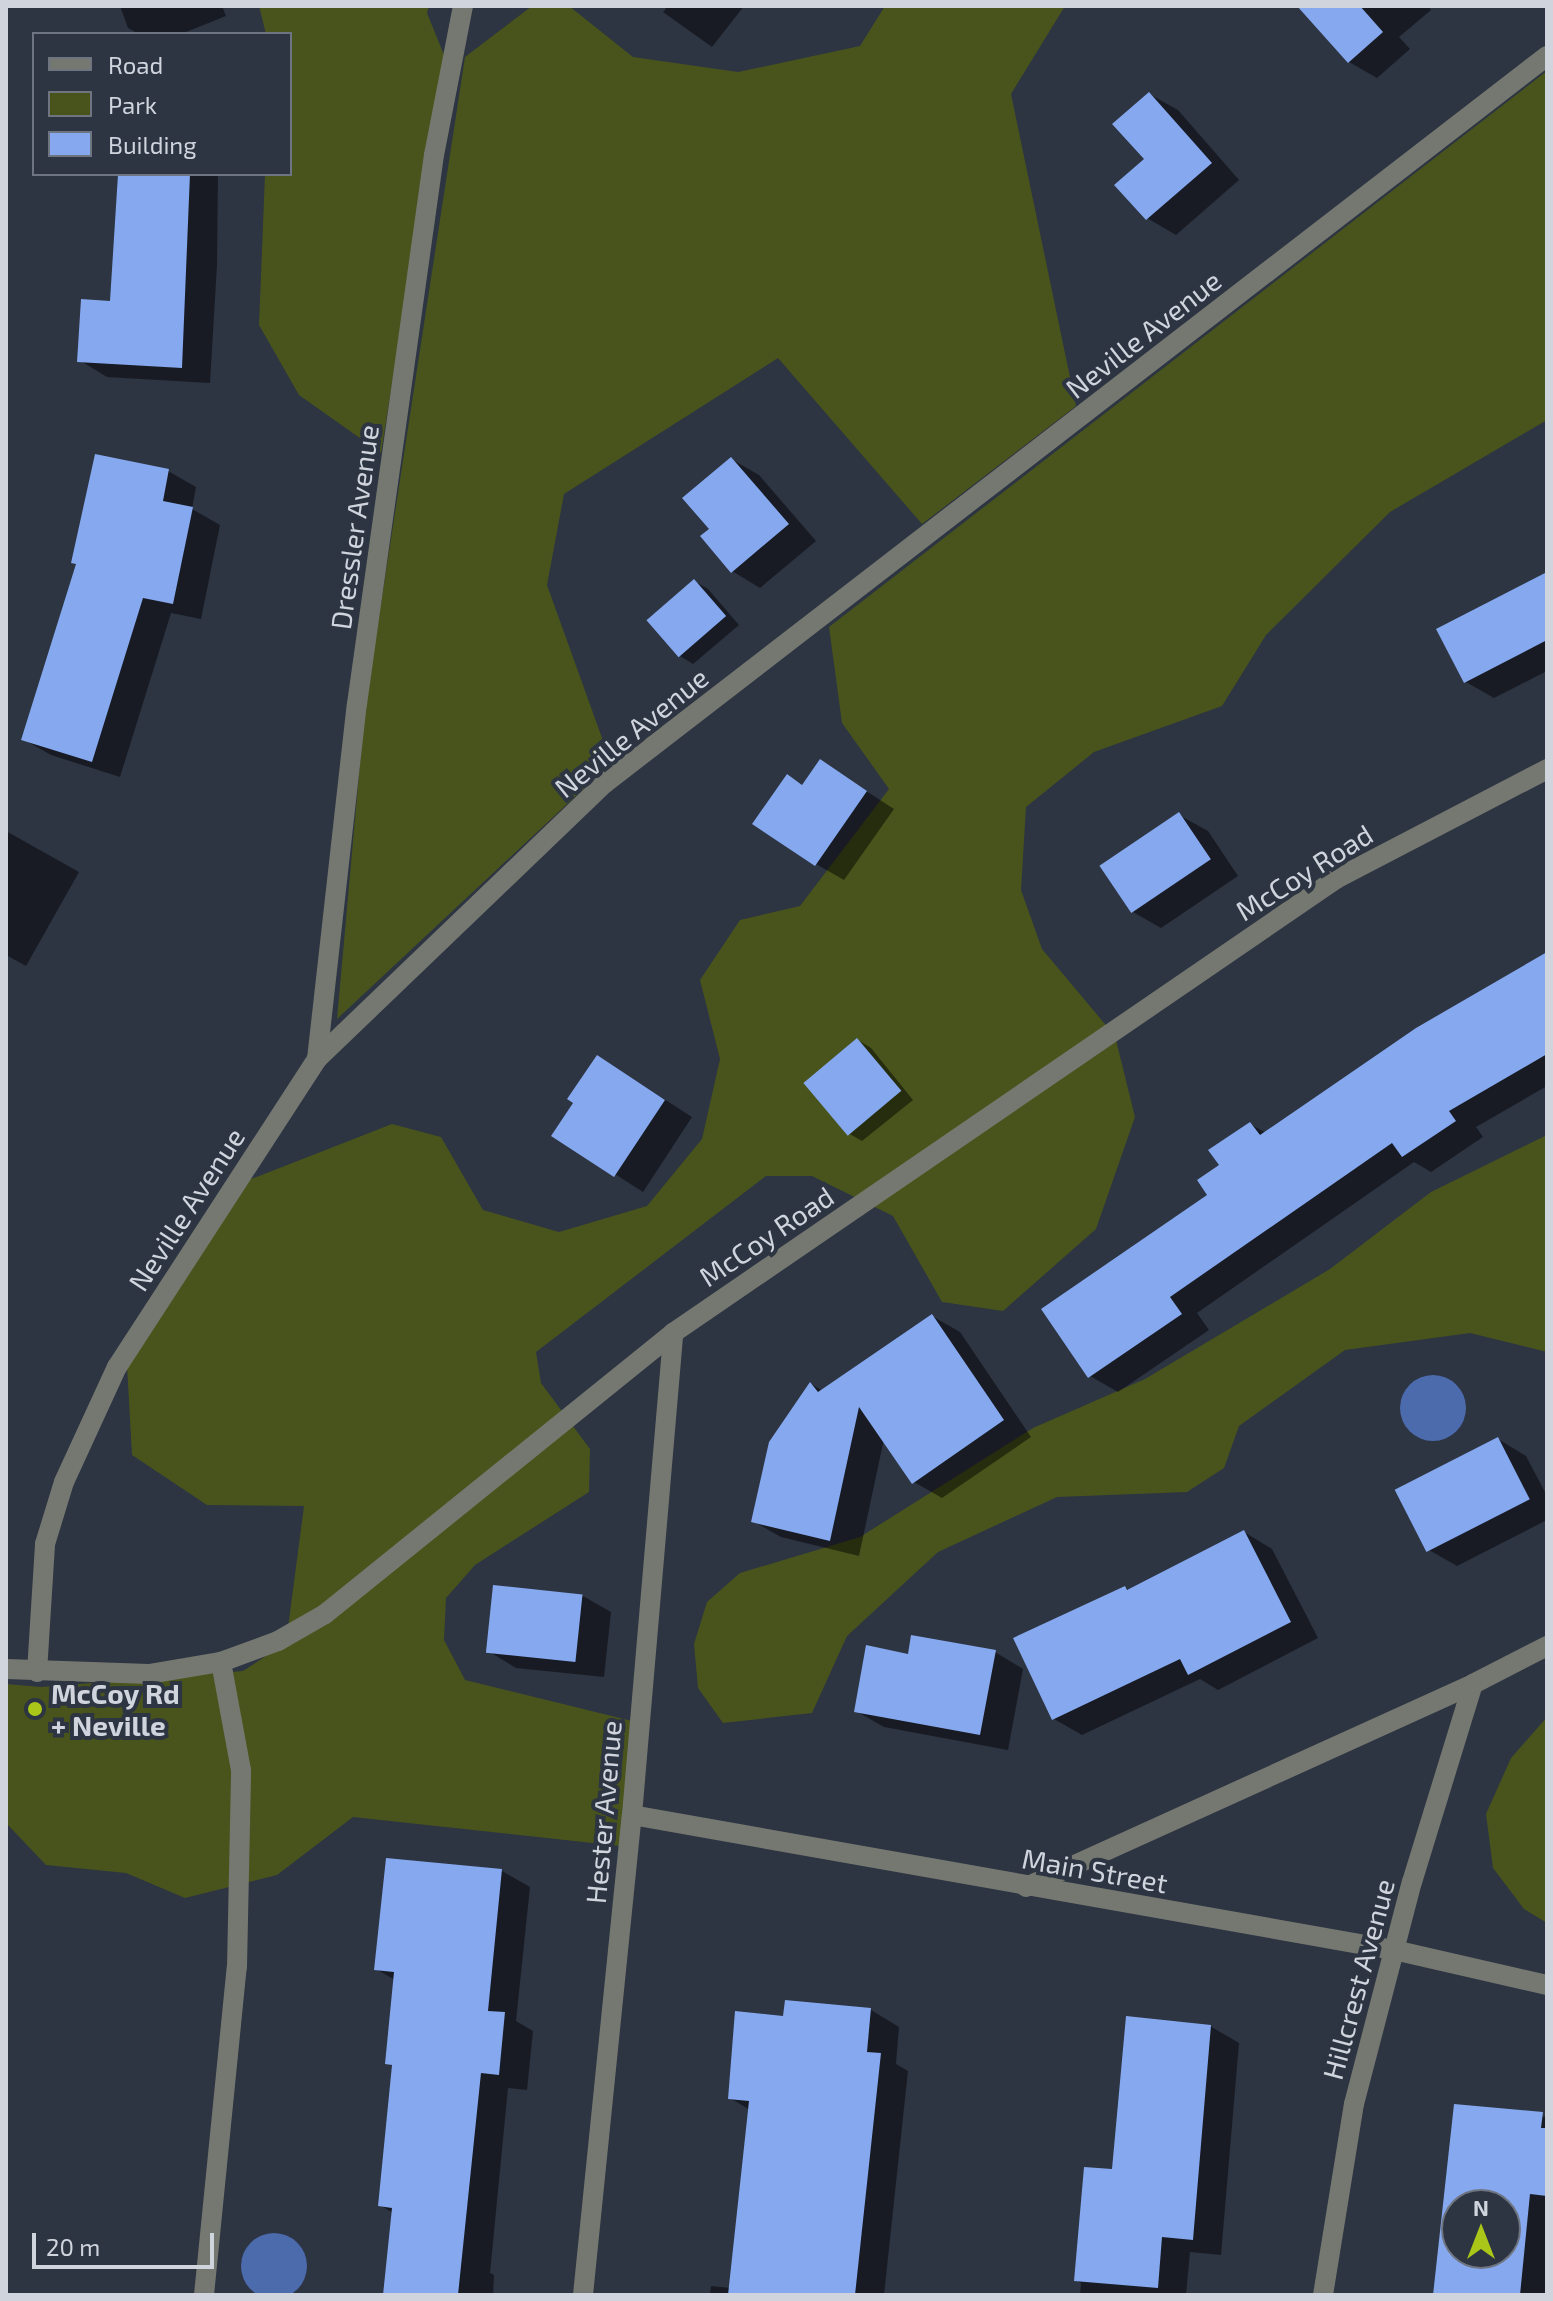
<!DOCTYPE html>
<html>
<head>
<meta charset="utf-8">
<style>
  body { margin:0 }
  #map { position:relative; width:1553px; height:2301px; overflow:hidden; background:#2d3442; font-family:"Exo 2",sans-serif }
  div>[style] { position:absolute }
  .green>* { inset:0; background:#48541c }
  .water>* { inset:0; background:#4c6bac }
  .round { border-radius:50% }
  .shadow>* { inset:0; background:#0007 }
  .building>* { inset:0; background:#85a8ee; transform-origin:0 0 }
  .minor>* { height:20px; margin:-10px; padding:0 10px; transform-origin:10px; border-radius:10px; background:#757870 }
  .dots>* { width:22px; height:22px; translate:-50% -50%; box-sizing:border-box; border:4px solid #2d3442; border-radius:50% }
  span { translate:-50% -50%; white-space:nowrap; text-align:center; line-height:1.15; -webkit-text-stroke:8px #2d3442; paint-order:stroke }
  .street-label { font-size:28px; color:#cfd4dd }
  .poi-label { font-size:28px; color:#cfd4dd; font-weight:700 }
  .left { translate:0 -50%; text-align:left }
  .frame { position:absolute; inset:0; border:8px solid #cfd4dd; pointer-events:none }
  .legend { position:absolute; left:32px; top:32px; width:260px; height:144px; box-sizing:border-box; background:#2d3442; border:2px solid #6e7480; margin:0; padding:10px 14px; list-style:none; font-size:24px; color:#cfd4dd }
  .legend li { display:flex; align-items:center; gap:16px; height:40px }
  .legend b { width:40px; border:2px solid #6e7480 }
  .north { position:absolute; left:1441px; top:2189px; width:80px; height:80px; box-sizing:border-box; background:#2d3442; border:2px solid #6e7480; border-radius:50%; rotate:0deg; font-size:22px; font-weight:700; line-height:32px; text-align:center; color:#cfd4dd }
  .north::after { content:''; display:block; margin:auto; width:28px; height:36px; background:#aac719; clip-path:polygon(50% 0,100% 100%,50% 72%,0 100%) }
  .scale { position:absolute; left:32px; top:2233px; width:182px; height:36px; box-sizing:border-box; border:4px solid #cfd4dd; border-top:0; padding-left:10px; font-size:24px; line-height:28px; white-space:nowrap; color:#cfd4dd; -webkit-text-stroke:6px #2d3442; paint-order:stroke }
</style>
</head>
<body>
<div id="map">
  <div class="green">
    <i style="clip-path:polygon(259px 6px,429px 6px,427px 13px,444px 55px,381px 453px,299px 395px,259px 325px,265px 174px,290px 174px,290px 34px,266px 34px)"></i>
    <i style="clip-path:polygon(532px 6px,569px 6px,633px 57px,738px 72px,860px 46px,885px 6px,1065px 6px,1011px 94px,1076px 406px,922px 524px,778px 358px,564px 494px,547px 585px,611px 763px,337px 1019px,365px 708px,465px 57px)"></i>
    <i style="clip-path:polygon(1547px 71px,1547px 420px,1390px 512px,1266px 635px,1222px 706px,1094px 752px,1026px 807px,1021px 890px,1042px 949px,1115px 1036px,1135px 1117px,1096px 1229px,1003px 1311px,942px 1302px,893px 1216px,812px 1176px,766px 1176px,536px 1352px,541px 1383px,590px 1449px,589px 1492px,475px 1565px,446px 1598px,444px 1640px,465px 1680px,632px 1721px,620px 1846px,353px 1817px,277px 1875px,185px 1898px,126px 1873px,46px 1865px,6px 1823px,6px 1684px,41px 1687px,243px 1671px,286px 1643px,304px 1506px,207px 1505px,132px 1455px,127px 1366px,246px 1181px,392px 1124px,441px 1137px,483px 1210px,559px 1232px,647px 1206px,702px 1139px,720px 1059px,700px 980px,740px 920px,800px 906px,889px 789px,842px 723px,829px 627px)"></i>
    <i style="clip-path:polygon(1547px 1135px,1547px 1352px,1470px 1333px,1345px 1350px,1239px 1426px,1224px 1468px,1187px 1492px,1057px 1497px,938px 1552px,847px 1636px,812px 1713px,723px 1723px,698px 1688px,694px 1644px,707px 1602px,740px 1573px,860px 1537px,1033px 1428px,1145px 1379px,1330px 1269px,1431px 1192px)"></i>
    <i style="clip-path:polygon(1547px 1717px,1547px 1923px,1524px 1909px,1493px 1868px,1486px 1814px,1511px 1758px)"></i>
  </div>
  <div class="water">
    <i class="round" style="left:1400px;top:1375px;width:66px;height:66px"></i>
    <i class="round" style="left:241px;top:2233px;width:66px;height:66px"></i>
  </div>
  <div class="shadow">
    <i style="clip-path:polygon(120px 6px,222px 6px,226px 16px,181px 34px,139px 34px,128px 28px)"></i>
    <i style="clip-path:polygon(668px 6px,744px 6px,712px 47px,663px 12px)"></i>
    <i style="clip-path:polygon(1300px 6px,1428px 6px,1431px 10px,1399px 37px,1410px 49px,1377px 78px,1349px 62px)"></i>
    <i style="clip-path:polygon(1149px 94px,1178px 110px,1239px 180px,1176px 235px,1147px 218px)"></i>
    <i style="clip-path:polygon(118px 174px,218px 174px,217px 265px,210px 383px,107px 377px,79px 360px,112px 303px)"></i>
    <i style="clip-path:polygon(731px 459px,759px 475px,816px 541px,760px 588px,732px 571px,712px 530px)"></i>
    <i style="clip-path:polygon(168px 471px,196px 487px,192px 509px,220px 525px,201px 619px,171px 613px,120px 777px,51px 755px,23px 739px)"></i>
    <i style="clip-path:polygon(1547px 574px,1547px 671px,1494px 698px,1466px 682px)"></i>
    <i style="clip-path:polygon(694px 581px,708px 589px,739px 625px,693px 664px,680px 656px)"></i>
    <i style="clip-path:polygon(821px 762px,894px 809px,844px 880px,816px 864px,788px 777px,804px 786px)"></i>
    <i style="clip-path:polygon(1179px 815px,1208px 831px,1238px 876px,1161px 928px,1133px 912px)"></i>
    <i style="clip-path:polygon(6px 831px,79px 872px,26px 966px,6px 955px)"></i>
    <i style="clip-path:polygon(1547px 957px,1547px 1086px,1476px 1127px,1483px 1137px,1431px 1172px,1414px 1162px,1197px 1313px,1209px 1330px,1118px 1392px,1090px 1376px,1210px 1196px,1222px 1166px,1250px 1124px,1266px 1133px)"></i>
    <i style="clip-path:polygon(858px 1040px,871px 1048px,913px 1100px,862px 1141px,848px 1133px)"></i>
    <i style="clip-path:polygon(625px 1074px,692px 1117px,643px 1192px,554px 1135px)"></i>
    <i style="clip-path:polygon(932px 1316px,960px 1332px,1031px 1437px,942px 1498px,914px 1482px,884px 1439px,859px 1556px,781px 1537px,753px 1521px,811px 1384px,823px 1391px)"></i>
    <i style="clip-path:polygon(1498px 1439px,1526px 1456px,1547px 1496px,1547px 1520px,1457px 1566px,1429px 1550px)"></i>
    <i style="clip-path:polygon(1244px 1532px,1272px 1549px,1318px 1638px,1218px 1690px,1200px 1679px,1082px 1735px,1054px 1719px,1125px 1588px,1129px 1590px)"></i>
    <i style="clip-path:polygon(583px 1596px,611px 1612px,604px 1677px,516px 1668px,488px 1651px)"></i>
    <i style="clip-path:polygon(995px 1652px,1023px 1669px,1008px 1750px,884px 1727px,856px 1711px,909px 1656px)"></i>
    <i style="clip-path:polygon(502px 1871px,530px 1887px,516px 2021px,533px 2031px,527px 2090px,508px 2088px,490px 2273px,494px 2275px,493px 2295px,385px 2295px,393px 2213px,380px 2205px,394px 2067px,387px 2063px,395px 1980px,376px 1969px)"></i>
    <i style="clip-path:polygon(871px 2010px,899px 2027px,896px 2064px,908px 2071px,884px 2295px,710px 2295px,711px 2286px,731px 2288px,750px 2110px,730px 2098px,785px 2019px)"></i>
    <i style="clip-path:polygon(1210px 2026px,1239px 2043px,1221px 2255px,1190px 2252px,1186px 2295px,1080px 2295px,1081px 2283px,1076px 2280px,1114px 2172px)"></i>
    <i style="clip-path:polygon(evenodd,1456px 2107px,1547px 2117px,1547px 2295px,1436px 2295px,1456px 2107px,1457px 2205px,1505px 2205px,1505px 2253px,1457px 2253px,1457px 2205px)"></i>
  </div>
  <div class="building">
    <i style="clip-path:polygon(1297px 6px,1360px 6px,1383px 32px,1348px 63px)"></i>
    <i style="clip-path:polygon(1149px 92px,1212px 163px,1146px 220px,1114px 185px,1144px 159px,1112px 124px)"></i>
    <i style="clip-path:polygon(118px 174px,190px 174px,182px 368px,77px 362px,81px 299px,110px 301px)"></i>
    <i style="clip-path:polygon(95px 454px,169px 469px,163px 501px,193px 507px,173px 604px,143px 598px,92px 762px,21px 740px,76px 564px,71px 563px)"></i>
    <i style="clip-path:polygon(731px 457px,789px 524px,731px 573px,700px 536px,709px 529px,682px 498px)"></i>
    <i style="clip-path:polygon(1547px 572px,1547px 640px,1464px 683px,1436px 629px)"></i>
    <i style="left:694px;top:579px;width:49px;height:63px;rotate:49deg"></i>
    <i style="clip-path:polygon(820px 759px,867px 791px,815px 866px,752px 824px,787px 774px,802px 785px)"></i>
    <i style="left:1179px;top:812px;width:57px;height:96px;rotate:56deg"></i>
    <i style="clip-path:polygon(1547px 952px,1547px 1054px,1449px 1111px,1456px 1121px,1402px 1157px,1392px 1143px,1170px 1297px,1182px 1314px,1088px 1378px,1041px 1309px,1207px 1195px,1197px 1180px,1219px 1165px,1208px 1150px,1250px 1122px,1260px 1135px,1416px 1028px)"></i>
    <i style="left:857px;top:1038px;width:69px;height:70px;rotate:50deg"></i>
    <i style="clip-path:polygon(597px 1055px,665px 1100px,614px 1177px,551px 1136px,573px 1103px,567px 1099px)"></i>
    <i style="clip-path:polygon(932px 1314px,1004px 1420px,912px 1484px,859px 1407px,830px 1541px,751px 1522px,769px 1442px,810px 1382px,818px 1392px)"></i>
    <i style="left:1498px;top:1437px;width:70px;height:116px;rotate:63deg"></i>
    <i style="clip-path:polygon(1244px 1530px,1291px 1622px,1188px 1675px,1180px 1659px,1052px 1720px,1013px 1638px,1125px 1586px,1127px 1590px)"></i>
    <i style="left:493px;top:1585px;width:90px;height:68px;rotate:6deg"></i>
    <i style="clip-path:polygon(911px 1635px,996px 1650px,980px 1735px,854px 1712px,866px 1645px,908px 1654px)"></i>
    <i style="clip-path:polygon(386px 1858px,502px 1869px,488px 2011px,505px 2012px,499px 2075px,481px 2073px,458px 2295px,383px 2295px,392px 2208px,378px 2206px,392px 2065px,385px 2064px,394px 1972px,374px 1970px)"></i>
    <i style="clip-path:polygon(785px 2000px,871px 2008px,867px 2052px,881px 2053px,855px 2295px,728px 2295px,749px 2101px,728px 2099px,735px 2011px,783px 2016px)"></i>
    <i style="clip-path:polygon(1126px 2016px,1211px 2025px,1193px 2240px,1162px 2237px,1158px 2288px,1074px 2281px,1084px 2167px,1112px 2169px)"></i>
    <i style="clip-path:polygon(evenodd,1454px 2104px,1543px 2112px,1541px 2128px,1547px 2128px,1547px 2196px,1530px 2194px,1520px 2295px,1433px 2295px,1454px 2104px,1457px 2205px,1505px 2205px,1505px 2253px,1457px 2253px,1457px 2205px)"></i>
  </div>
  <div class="minor">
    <i style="left:317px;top:1059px;width:357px;rotate:-83.6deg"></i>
    <i style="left:357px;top:704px;width:554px;rotate:-82.02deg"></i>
    <i style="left:434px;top:155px;width:152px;rotate:-79deg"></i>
    <i style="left:6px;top:1669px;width:143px;rotate:2deg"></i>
    <i style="left:149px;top:1674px;width:73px;rotate:-9.5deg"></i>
    <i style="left:221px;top:1662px;width:61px;rotate:-20.2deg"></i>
    <i style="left:278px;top:1641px;width:54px;rotate:-29.9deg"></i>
    <i style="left:325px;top:1614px;width:447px;rotate:-38.9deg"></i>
    <i style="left:673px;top:1333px;width:804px;rotate:-34.4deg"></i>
    <i style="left:1336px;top:879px;width:238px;rotate:-27.5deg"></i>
    <i style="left:37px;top:1672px;width:128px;rotate:-86.4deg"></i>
    <i style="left:45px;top:1544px;width:65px;rotate:-73deg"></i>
    <i style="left:64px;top:1482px;width:127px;rotate:-65.3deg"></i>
    <i style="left:117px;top:1367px;width:367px;rotate:-57deg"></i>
    <i style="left:317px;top:1059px;width:399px;rotate:-43.8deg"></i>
    <i style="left:605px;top:783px;width:1190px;rotate:-37.66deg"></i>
    <i style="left:632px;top:1815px;width:774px;rotate:10.05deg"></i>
    <i style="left:1394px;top:1950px;width:157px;rotate:12.9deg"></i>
    <i style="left:1026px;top:1887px;width:491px;rotate:-24.4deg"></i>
    <i style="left:204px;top:2295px;width:330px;rotate:-84.3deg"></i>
    <i style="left:237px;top:1967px;width:197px;rotate:-88.8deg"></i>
    <i style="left:241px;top:1770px;width:110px;rotate:-100.5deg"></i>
    <i style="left:583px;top:2295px;width:482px;rotate:-84.2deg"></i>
    <i style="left:632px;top:1815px;width:484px;rotate:-85.1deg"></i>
    <i style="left:1323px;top:2295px;width:193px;rotate:-80.8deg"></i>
    <i style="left:1354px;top:2104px;width:229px;rotate:-75.4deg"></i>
    <i style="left:1412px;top:1882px;width:207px;rotate:-72.9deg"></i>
    <i style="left:1473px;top:1684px;width:83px;rotate:-27.2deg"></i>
  </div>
  <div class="dots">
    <i style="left:35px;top:1709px;background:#aac719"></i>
  </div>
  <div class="street-label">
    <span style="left:1143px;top:334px;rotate:-38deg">Neville Avenue</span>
    <span style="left:354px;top:527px;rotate:-82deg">Dressler Avenue</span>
    <span style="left:631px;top:732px;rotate:-39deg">Neville Avenue</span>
    <span style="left:1304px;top:872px;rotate:-32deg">McCoy Road</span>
    <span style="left:186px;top:1209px;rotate:-57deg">Neville Avenue</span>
    <span style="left:766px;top:1236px;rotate:-34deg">McCoy Road</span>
    <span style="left:603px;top:1812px;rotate:-85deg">Hester Avenue</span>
    <span style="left:1095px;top:1870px;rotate:10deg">Main Street</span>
    <span style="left:1358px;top:1979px;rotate:-75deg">Hillcrest Avenue</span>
  </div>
  <div class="poi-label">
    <span class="left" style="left:51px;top:1709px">McCoy Rd<br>+ Neville</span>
  </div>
  <div class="frame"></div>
  <ul class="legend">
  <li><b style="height:10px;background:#757870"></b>Road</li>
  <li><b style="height:22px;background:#48541c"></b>Park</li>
  <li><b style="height:22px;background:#85a8ee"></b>Building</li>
  </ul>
  <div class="north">N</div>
  <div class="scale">20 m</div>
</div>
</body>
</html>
